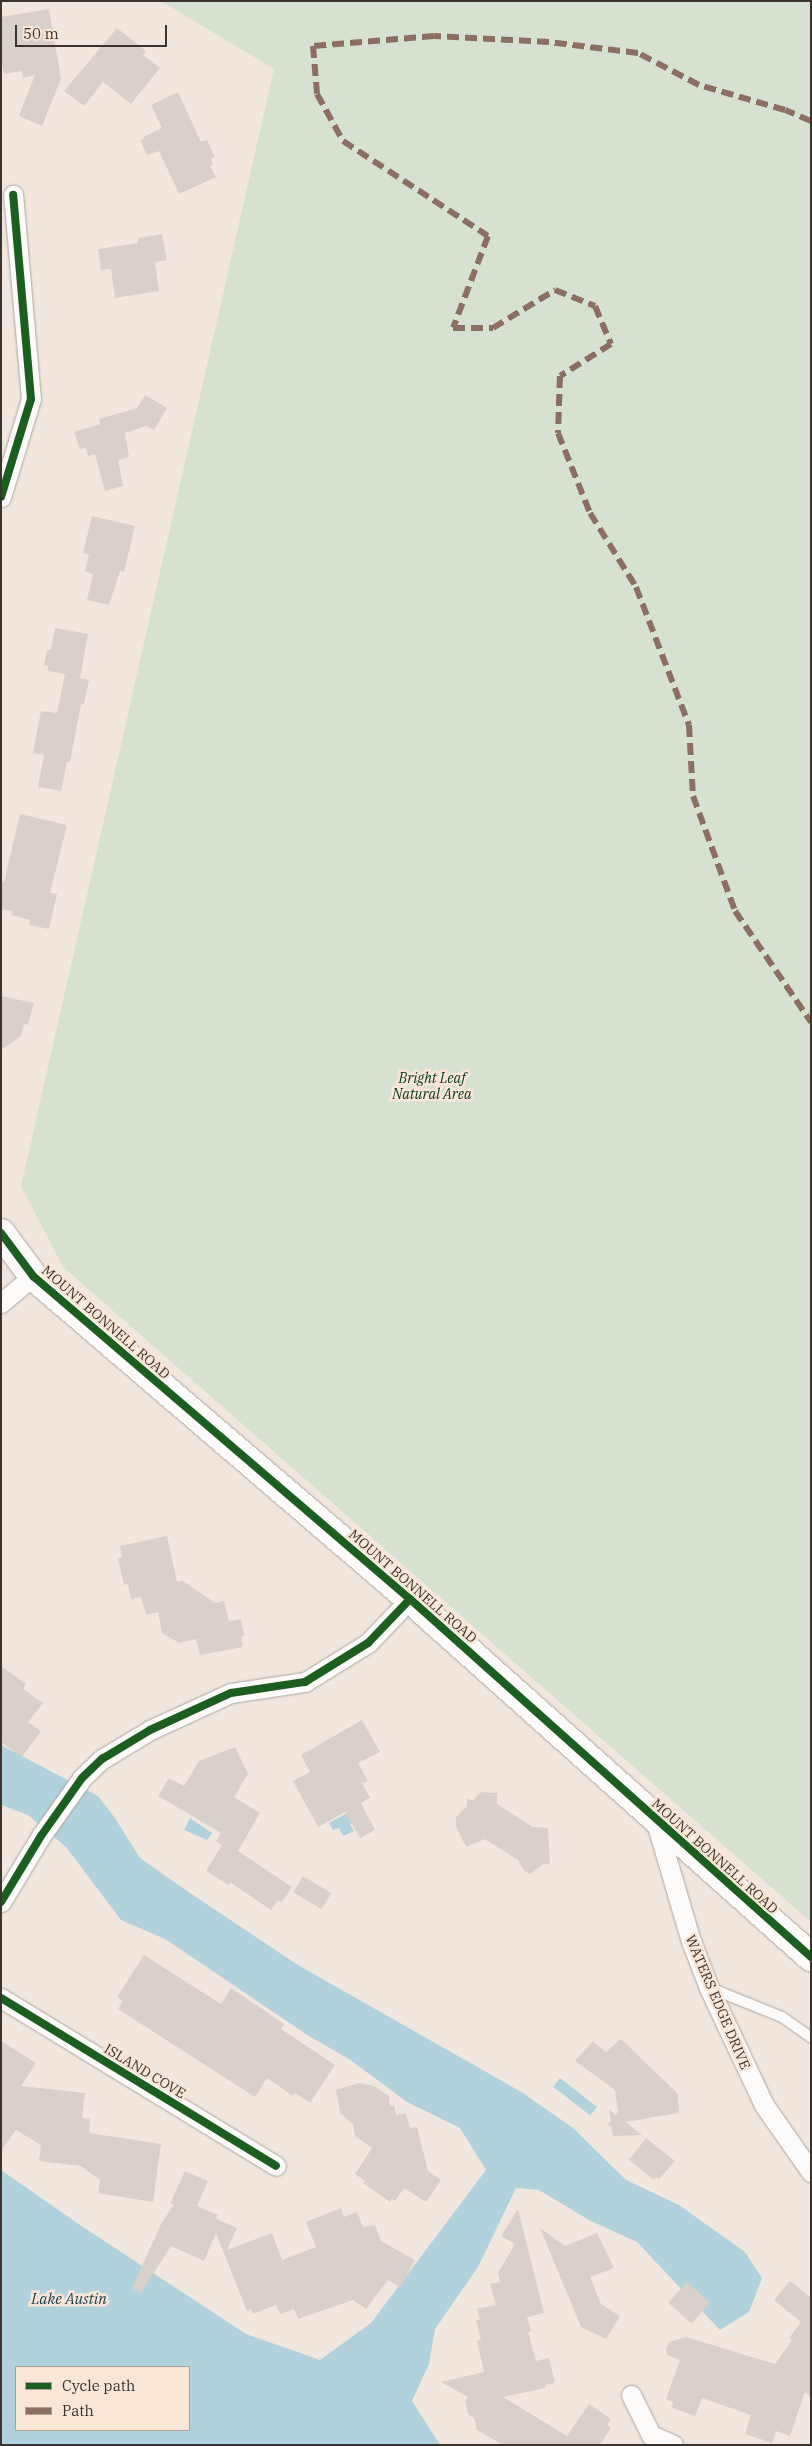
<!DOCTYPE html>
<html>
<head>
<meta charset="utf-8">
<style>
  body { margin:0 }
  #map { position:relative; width:812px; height:2446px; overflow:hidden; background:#f1e7df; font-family:"IBM Plex Serif",serif }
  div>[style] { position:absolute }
  .green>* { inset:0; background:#d6e1d2 }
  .water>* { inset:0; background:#b1d1dc; transform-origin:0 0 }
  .building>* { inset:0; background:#d9d0cb; transform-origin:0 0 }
  .roads { filter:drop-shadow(0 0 1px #ada6a0) drop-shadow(0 0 1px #ada6a0) }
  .lane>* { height:10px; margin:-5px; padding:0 5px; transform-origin:5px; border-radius:5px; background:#fdfbfa }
  .street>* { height:19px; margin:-9.5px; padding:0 9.5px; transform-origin:9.5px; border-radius:9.5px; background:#fdfbfa }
  .secondary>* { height:28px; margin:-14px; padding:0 14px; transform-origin:14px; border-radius:14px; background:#fdfbfa }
  .quiet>* { height:6px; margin-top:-3px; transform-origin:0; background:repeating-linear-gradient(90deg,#8d6e63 0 12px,transparent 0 18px) }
  .cycleway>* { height:8px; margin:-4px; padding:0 4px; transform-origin:4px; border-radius:4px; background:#1b5e20 }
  span { translate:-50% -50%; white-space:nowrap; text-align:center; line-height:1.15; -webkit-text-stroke:5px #f9e6d7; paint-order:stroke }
  .park-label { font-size:14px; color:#01371c; font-style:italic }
  .street-label { font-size:14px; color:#3b342e }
  .water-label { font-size:15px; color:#123e4d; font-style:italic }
  .frame { position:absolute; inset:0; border:2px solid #3b342e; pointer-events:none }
  .legend { position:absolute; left:15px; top:2366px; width:175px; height:65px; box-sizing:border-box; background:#f9e6d7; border:1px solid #ad9f93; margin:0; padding:6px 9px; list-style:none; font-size:15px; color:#3b342e }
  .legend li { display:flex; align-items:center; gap:10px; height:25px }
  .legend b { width:25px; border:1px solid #ad9f93 }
  .scale { position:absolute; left:15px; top:25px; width:152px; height:22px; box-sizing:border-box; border:2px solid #3b342e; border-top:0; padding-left:6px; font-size:15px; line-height:18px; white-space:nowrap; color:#3b342e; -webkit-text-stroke:4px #f9e6d7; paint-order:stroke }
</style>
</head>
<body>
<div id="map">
  <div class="green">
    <i style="clip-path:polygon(161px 1px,811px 1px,811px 1922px,63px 1267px,21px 1186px,274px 69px)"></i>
  </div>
  <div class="water">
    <i style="clip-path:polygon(evenodd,1px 1745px,98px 1796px,115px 1818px,140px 1858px,190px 1893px,298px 1965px,523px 2093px,573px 2128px,626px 2180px,679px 2205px,745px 2252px,762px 2278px,749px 2312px,720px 2330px,637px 2242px,589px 2220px,539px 2190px,516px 2188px,478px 2267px,435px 2329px,429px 2364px,412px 2401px,440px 2445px,1px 2445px,1px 2170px,80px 2225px,246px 2334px,320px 2360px,371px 2323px,486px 2170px,460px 2128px,407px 2102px,349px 2059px,309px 2036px,165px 1939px,121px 1920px,66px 1847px,28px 1815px,1px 1805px,1px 1745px,16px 2367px,189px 2367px,189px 2430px,16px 2430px,16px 2367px)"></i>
    <i style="clip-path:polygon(355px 1809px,360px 1819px,350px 1824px,354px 1831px,343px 1836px,339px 1828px,333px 1830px,329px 1823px)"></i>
    <i style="clip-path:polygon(190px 1818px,212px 1833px,207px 1840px,184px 1830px)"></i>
    <i style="left:560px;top:2078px;width:47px;height:11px;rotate:38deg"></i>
  </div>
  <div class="building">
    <i style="clip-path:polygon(49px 9px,61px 79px,42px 126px,19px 116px,35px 75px,23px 78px,22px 71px,4px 74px,1px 58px,1px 17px)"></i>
    <i style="clip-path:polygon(117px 28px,146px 51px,143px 55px,160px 68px,131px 104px,103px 82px,84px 106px,64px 91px)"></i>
    <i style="clip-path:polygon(178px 92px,201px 142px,207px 140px,215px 157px,211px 159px,213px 164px,210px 166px,216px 177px,179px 194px,159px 151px,147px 155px,140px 140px,144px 139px,143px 137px,162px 128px,151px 105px)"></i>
    <i style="clip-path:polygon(162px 234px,167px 260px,155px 262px,159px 291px,115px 298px,111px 269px,101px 270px,98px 249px,138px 243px,138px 238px)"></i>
    <i style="clip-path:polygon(145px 395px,167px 408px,154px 430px,146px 426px,125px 433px,129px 457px,118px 460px,123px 486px,105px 491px,95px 454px,88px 456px,86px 448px,80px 449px,74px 432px,100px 424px,99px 419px,137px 408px)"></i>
    <i style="clip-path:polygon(92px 516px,135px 526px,124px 572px,120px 571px,109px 605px,87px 600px,93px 574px,85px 571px,89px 554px,83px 553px)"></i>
    <i style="clip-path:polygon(55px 628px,88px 634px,80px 678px,89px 680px,84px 704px,81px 704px,70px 762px,67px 762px,61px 791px,38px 787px,44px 755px,33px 753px,41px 711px,57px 713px,65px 674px,48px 671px,48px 666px,44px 665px,47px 650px,51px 650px)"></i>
    <i style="clip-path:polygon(20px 814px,67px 825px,50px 893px,57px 894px,49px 929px,29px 925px,30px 920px,11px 915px,12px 911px,1px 909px,1px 881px,4px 882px)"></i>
    <i style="clip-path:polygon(1px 996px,34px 1003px,28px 1025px,24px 1024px,21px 1036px,1px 1050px)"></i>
    <i style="clip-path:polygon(167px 1536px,177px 1582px,183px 1581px,215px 1603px,224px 1601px,229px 1621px,241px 1619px,244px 1636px,241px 1637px,243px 1647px,200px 1655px,196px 1639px,179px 1643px,162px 1633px,158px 1612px,146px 1615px,141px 1597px,131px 1599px,128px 1584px,124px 1585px,118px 1558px,122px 1557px,120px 1546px)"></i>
    <i style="clip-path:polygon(1px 1666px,26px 1684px,23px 1689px,43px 1703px,28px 1722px,41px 1731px,22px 1757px,1px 1742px)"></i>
    <i style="clip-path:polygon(362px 1720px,380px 1752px,358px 1763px,368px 1781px,362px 1783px,370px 1798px,361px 1803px,375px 1830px,360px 1838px,345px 1812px,318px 1827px,293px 1781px,310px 1772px,301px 1755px)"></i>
    <i style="clip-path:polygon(235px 1747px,248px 1774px,234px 1797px,260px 1813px,238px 1851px,292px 1887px,282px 1902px,278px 1900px,271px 1910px,230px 1882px,229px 1885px,206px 1871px,222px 1845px,216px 1841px,221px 1833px,158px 1796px,169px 1778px,184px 1786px,199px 1761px)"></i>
    <i style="clip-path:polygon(481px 1792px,497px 1793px,497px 1804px,533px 1827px,548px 1828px,550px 1864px,543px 1864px,530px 1874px,524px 1871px,518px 1860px,485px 1839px,466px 1847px,456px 1827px,456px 1817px,467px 1806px,467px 1799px,473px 1800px)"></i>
    <i style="left:303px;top:1876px;width:33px;height:19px;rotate:31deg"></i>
    <i style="clip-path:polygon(144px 1955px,221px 2004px,231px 1988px,284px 2024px,281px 2029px,335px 2065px,310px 2103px,295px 2093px,293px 2096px,267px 2078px,255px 2097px,118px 2009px,123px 2001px,117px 1997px)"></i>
    <i style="clip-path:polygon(621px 2039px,678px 2094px,679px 2113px,626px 2122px,642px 2135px,613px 2136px,611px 2125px,607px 2126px,611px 2121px,609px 2109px,616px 2115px,618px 2111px,615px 2090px,575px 2061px,593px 2041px,606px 2052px)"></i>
    <i style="clip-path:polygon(1px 2041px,36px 2063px,21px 2086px,85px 2093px,82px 2118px,90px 2119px,89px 2133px,161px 2144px,153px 2202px,98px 2193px,100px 2180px,81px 2166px,39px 2161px,41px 2145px,16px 2130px,1px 2151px)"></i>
    <i style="clip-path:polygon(359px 2083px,374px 2086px,389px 2096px,390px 2106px,394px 2105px,396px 2115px,406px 2113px,410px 2128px,417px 2127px,428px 2171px,441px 2180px,426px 2202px,404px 2188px,395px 2201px,392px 2199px,390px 2202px,363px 2183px,365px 2181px,355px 2174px,372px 2148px,355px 2136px,353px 2124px,340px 2113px,336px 2090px)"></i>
    <i style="clip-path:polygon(646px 2138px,675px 2161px,659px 2179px,656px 2177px,654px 2180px,629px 2160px)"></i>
    <i style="clip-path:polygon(185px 2171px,208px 2181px,197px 2206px,218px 2215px,216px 2218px,221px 2221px,237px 2228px,227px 2250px,272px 2233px,282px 2260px,316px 2247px,306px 2222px,341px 2208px,344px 2217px,357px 2212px,363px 2227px,375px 2225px,381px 2241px,415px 2260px,400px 2287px,388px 2280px,366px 2309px,353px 2300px,298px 2319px,294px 2309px,280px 2314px,276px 2305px,253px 2314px,251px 2309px,247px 2311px,216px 2233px,204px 2261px,171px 2246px,141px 2293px,132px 2288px,162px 2222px,174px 2205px,170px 2204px)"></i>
    <i style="clip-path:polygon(518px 2209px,544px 2313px,527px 2317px,531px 2331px,528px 2332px,536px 2361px,549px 2358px,555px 2383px,545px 2385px,545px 2388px,503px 2397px,567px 2436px,589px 2404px,611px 2419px,607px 2425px,611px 2428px,600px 2445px,503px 2445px,477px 2430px,474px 2418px,468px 2414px,465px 2402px,468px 2397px,441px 2382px,484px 2372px,477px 2341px,481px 2340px,476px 2320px,480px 2320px,477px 2309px,496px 2305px,490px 2284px,500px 2282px,498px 2273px,515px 2244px,501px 2236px)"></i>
    <i style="clip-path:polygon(540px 2228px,565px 2246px,597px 2233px,614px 2268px,590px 2277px,601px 2304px,620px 2316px,606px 2339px,581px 2327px)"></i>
    <i style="clip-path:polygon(790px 2281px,811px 2298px,811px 2397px,805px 2392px,790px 2436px,776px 2431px,772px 2443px,745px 2434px,751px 2415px,702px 2398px,695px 2416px,672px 2408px,673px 2402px,666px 2399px,680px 2360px,667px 2355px,666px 2348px,669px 2342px,686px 2337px,775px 2364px,792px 2340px,789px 2338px,801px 2322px,774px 2300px)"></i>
    <i style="left:687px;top:2282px;width:31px;height:28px;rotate:42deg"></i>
  </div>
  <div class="roads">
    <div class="lane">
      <i style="left:710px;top:1988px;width:78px;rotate:21.9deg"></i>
      <i style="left:782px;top:2017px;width:35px;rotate:35deg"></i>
    </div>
    <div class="street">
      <i style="left:1px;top:497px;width:102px;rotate:-73deg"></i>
      <i style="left:31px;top:399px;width:205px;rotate:-95deg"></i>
      <i style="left:1px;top:1303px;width:42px;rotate:-40.2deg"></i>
      <i style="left:655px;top:1819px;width:127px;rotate:73.6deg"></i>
      <i style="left:691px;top:1941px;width:50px;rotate:69deg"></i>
      <i style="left:709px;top:1988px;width:129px;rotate:64.8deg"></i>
      <i style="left:764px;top:2105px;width:82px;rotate:55deg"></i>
      <i style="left:1px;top:1902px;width:77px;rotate:-58.8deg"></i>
      <i style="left:41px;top:1836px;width:71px;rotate:-54.7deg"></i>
      <i style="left:82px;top:1778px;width:28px;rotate:-44deg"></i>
      <i style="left:102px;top:1759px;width:56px;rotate:-31.1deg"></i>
      <i style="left:150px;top:1730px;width:89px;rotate:-24.6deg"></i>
      <i style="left:231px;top:1693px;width:75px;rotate:-8.5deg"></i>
      <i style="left:305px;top:1682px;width:74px;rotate:-31.8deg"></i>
      <i style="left:368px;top:1643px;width:61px;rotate:-46.3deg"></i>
      <i style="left:1px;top:1998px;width:322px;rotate:31.4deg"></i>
      <i style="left:631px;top:2395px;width:45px;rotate:63.4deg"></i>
      <i style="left:651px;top:2435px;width:24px;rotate:24deg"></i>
    </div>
    <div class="secondary">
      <i style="left:1px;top:1233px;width:54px;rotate:53.3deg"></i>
      <i style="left:33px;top:1276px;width:496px;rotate:40.6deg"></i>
      <i style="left:410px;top:1599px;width:538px;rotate:41.76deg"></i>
    </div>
  </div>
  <div class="quiet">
    <i style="left:811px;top:121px;width:28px;rotate:-157deg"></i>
    <i style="left:785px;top:110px;width:90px;rotate:-163.8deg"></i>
    <i style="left:699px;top:85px;width:69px;rotate:-152.3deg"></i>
    <i style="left:638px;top:53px;width:90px;rotate:-173deg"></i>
    <i style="left:549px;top:42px;width:115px;rotate:-177deg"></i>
    <i style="left:434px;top:36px;width:121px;rotate:175.3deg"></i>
    <i style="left:313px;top:46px;width:48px;rotate:85.2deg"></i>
    <i style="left:317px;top:94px;width:54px;rotate:61deg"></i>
    <i style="left:343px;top:141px;width:173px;rotate:33.2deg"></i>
    <i style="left:488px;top:236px;width:98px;rotate:110.8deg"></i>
    <i style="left:453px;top:328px;width:40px"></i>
    <i style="left:493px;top:328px;width:73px;rotate:-31.5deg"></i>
    <i style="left:555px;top:290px;width:43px;rotate:21.8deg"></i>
    <i style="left:595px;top:306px;width:41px;rotate:67.2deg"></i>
    <i style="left:611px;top:344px;width:60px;rotate:147.9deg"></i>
    <i style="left:560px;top:376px;width:57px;rotate:92deg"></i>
    <i style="left:558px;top:433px;width:86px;rotate:68.2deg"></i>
    <i style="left:590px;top:513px;width:87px;rotate:58.1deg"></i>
    <i style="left:636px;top:587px;width:148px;rotate:69deg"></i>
    <i style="left:689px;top:725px;width:71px;rotate:86.8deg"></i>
    <i style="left:693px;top:796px;width:122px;rotate:69.9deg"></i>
    <i style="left:735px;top:911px;width:135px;rotate:55.6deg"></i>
  </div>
  <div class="cycleway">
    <i style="left:1px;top:497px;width:102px;rotate:-73deg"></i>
    <i style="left:31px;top:399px;width:205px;rotate:-95deg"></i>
    <i style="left:1px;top:1233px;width:54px;rotate:53.3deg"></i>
    <i style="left:33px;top:1276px;width:496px;rotate:40.6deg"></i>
    <i style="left:410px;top:1599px;width:538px;rotate:41.76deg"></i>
    <i style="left:1px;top:1902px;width:77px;rotate:-58.8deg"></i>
    <i style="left:41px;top:1836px;width:71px;rotate:-54.7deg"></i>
    <i style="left:82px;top:1778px;width:28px;rotate:-44deg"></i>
    <i style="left:102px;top:1759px;width:56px;rotate:-31.1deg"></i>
    <i style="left:150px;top:1730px;width:89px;rotate:-24.6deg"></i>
    <i style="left:231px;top:1693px;width:75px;rotate:-8.5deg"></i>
    <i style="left:305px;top:1682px;width:74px;rotate:-31.8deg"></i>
    <i style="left:368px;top:1643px;width:61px;rotate:-46.3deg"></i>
    <i style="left:1px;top:1998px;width:322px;rotate:31.4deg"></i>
  </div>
  <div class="park-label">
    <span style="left:432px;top:1086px">Bright Leaf<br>Natural Area</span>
  </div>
  <div class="street-label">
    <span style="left:106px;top:1322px;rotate:41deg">MOUNT BONNELL ROAD</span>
    <span style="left:413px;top:1586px;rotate:41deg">MOUNT BONNELL ROAD</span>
    <span style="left:715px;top:1856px;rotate:42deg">MOUNT BONNELL ROAD</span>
    <span style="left:718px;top:2002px;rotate:67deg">WATERS EDGE DRIVE</span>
    <span style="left:145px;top:2071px;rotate:31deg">ISLAND COVE</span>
  </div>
  <div class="water-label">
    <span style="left:69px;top:2299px">Lake Austin</span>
  </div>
  <div class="frame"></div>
  <ul class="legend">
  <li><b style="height:6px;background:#1b5e20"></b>Cycle path</li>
  <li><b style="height:6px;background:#8d6e63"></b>Path</li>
  </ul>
  <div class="scale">50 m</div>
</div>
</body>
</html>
